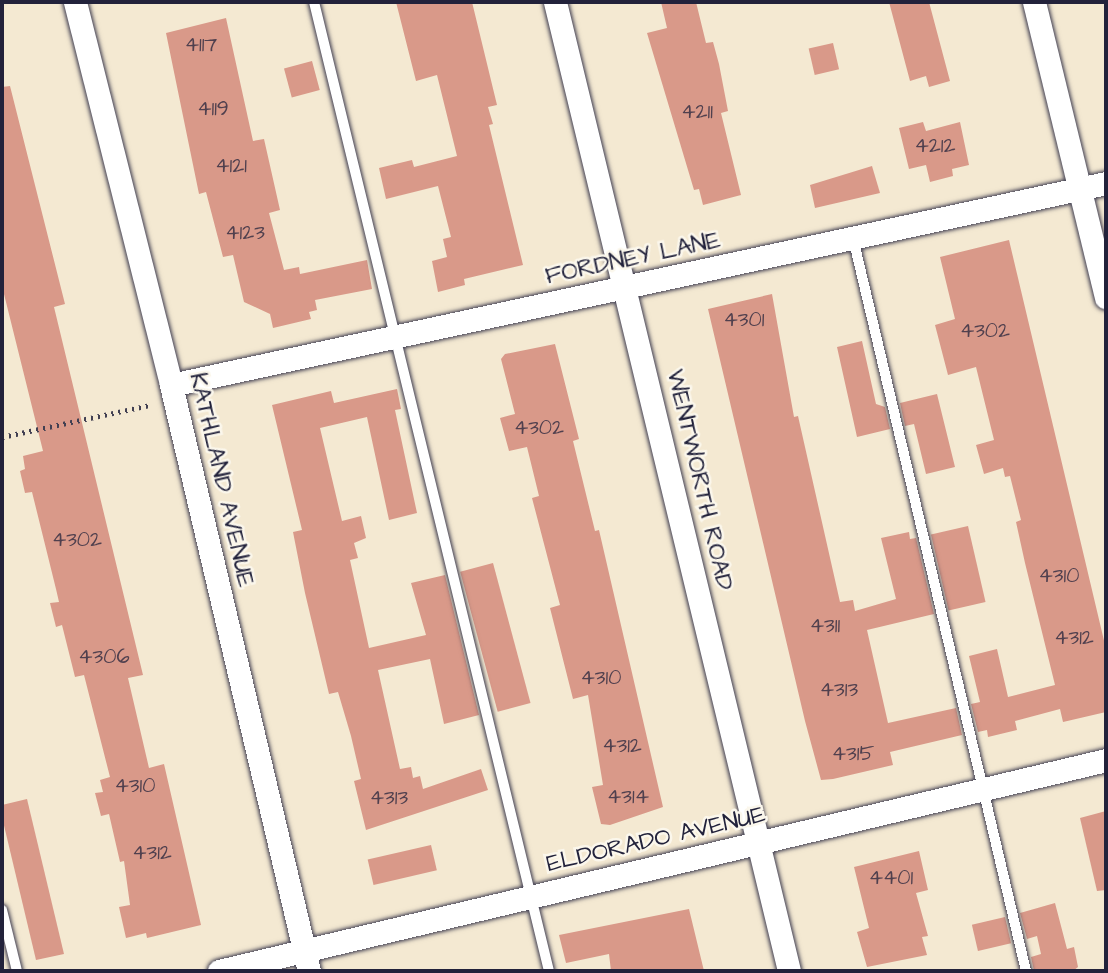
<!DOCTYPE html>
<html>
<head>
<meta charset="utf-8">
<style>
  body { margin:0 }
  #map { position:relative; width:1108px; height:973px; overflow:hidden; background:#f4e9d2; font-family:"Architects Daughter",sans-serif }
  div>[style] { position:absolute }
  .building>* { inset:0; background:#d99989; transform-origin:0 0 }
  .path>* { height:4.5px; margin-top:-2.25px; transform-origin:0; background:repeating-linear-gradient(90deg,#424052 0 2px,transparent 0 7px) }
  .roads { filter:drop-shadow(0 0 2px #424052) drop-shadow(0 0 2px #424052) }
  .service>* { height:10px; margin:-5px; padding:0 5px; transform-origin:5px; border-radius:5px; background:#fff }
  .minor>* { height:23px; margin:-11.5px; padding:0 11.5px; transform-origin:11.5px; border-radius:11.5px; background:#fff }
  span { translate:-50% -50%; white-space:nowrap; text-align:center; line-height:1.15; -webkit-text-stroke:5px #fbf7ec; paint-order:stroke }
  .number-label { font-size:21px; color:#50404e }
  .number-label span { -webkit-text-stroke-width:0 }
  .street-label { font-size:24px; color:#22223b }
  .frame { position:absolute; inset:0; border:4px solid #22223b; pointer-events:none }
</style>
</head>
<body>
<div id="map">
  <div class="building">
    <i style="clip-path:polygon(396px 2px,472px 2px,497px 105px,488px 107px,493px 124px,489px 125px,523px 265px,464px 279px,465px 285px,438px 292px,432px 261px,447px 257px,443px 239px,451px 237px,438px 186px,386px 199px,379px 168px,412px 160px,414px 167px,457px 156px,437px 75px,416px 81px)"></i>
    <i style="clip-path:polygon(661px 2px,696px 2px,706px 43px,713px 42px,719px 64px,728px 111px,721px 113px,741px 195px,703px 205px,699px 189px,694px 190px,647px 33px,667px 28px)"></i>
    <i style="clip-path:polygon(889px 2px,929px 2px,950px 81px,929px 87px,926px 76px,910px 81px)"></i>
    <i style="clip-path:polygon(226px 18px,253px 141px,264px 139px,280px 210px,269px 213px,284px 270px,299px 267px,300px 274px,367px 260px,372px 289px,315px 300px,317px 310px,309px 312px,311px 319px,273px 328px,270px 314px,244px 302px,233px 255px,223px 257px,206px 192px,199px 194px,166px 33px)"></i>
    <i style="left:833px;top:43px;width:27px;height:25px;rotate:77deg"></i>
    <i style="left:312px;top:61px;width:30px;height:29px;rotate:75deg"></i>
    <i style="clip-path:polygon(10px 86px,65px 304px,54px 307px,143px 675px,128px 678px,149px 768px,164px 764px,201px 925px,147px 938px,146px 933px,126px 938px,119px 907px,130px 905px,124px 861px,120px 862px,109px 814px,101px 816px,95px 793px,103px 792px,100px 780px,110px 777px,84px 675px,75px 677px,62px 625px,56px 627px,50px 603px,59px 602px,56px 589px,32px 492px,25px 493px,20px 471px,25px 469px,23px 456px,43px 451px,2px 286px,2px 87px)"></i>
    <i style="clip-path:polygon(923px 122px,926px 131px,960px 122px,969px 165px,952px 169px,953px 176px,930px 182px,926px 165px,909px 169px,899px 128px)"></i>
    <i style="clip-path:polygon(872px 166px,880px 193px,815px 208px,810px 185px)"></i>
    <i style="clip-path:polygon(1009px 240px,1106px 649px,1106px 712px,1063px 722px,1060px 709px,1015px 721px,1017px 730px,988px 737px,987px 730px,978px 732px,971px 704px,980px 702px,969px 656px,997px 649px,1008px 697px,1055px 685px,1025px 563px,1016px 522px,1021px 520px,1010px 476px,1005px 477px,1003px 468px,984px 474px,976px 445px,994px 440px,976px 367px,948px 375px,935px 325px,955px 319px,940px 257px)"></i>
    <i style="clip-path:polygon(772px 294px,794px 417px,798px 416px,840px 602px,853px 600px,855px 611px,896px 599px,881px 538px,909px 532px,910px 539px,916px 538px,934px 614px,867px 630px,888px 723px,956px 708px,962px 735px,890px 752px,893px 765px,833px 779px,821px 780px,805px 721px,708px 309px)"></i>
    <i style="clip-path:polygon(862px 341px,876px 404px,885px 407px,890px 429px,857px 437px,837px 347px)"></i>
    <i style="clip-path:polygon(555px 344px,579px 439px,573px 441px,595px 531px,599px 530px,663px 807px,610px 825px,601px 824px,592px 787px,603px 785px,588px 695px,573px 699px,550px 608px,560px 605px,532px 498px,539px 496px,527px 447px,509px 451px,500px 418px,515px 414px,501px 359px,505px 354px)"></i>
    <i style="clip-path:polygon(397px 389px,401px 409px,395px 410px,417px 513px,389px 520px,367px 417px,320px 428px,342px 521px,361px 516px,366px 538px,354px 543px,358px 558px,350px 560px,369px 648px,426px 635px,411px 583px,445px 575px,479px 715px,444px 724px,430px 659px,378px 670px,400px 769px,411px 767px,413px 778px,420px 776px,423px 789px,481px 769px,488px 790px,366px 830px,354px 781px,361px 779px,351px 736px,338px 692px,329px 694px,305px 593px,293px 532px,302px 530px,272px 405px,331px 391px,334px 403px)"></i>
    <i style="clip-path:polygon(937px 394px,955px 467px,926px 474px,914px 424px,905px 426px,900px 403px)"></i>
    <i style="left:968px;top:526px;width:78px;height:38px;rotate:77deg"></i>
    <i style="left:493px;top:563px;width:145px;height:34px;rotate:75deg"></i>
    <i style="clip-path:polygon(27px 799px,64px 954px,36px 960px,2px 817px,2px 805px)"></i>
    <i style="clip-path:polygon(1106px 811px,1106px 890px,1097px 891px,1080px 818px)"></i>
    <i style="left:431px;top:845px;width:26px;height:65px;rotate:77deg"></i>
    <i style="clip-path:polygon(919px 851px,928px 890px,916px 893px,928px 936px,922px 937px,927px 955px,867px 967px,857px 932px,869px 928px,854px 867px)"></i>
    <i style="clip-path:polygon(1055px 903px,1067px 949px,1074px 947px,1078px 967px,1073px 971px,1034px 971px,1031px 957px,1041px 954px,1037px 936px,1027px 939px,1020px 913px)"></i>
    <i style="clip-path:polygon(689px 909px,704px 971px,611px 971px,609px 954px,566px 963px,559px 935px)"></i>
    <i style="left:1005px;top:917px;width:27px;height:34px;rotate:77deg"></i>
  </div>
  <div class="path">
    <i style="left:2px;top:437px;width:151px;rotate:-12.2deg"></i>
  </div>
  <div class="roads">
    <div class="service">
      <i style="left:314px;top:2px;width:997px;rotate:76.37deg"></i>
      <i style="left:853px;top:238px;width:753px;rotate:76.72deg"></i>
      <i style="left:2px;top:910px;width:63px;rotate:76.2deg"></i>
    </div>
    <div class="minor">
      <i style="left:75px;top:2px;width:395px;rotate:75.9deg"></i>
      <i style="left:171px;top:385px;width:602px;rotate:76.75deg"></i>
      <i style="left:555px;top:2px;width:997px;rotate:76.42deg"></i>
      <i style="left:1034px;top:2px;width:304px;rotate:76.3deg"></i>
      <i style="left:171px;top:385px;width:957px;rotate:-12.19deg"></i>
      <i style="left:219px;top:971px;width:912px;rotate:-13.38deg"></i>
    </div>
  </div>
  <div class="number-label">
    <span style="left:201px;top:45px">4117</span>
    <span style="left:213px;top:109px">4119</span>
    <span style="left:697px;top:112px">4211</span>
    <span style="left:935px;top:146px">4212</span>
    <span style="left:231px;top:166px">4121</span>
    <span style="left:245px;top:233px">4123</span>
    <span style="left:744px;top:320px">4301</span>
    <span style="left:985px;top:331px">4302</span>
    <span style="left:539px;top:428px">4302</span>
    <span style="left:77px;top:540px">4302</span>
    <span style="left:1059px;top:576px">4310</span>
    <span style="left:825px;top:626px">4311</span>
    <span style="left:1074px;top:638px">4312</span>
    <span style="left:104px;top:657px">4306</span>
    <span style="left:601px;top:678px">4310</span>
    <span style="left:839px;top:690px">4313</span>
    <span style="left:622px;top:746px">4312</span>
    <span style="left:853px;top:754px">4315</span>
    <span style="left:135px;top:786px">4310</span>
    <span style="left:628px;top:797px">4314</span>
    <span style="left:389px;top:798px">4313</span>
    <span style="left:152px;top:853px">4312</span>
    <span style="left:891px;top:878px">4401</span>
  </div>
  <div class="street-label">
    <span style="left:633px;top:259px;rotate:-12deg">FORDNEY LANE</span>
    <span style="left:221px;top:480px;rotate:77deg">KATHLAND AVENUE</span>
    <span style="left:699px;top:480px;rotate:77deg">WENTWORTH ROAD</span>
    <span style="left:656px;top:840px;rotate:-13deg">ELDORADO AVENUE</span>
  </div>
  <div class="frame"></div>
</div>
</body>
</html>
